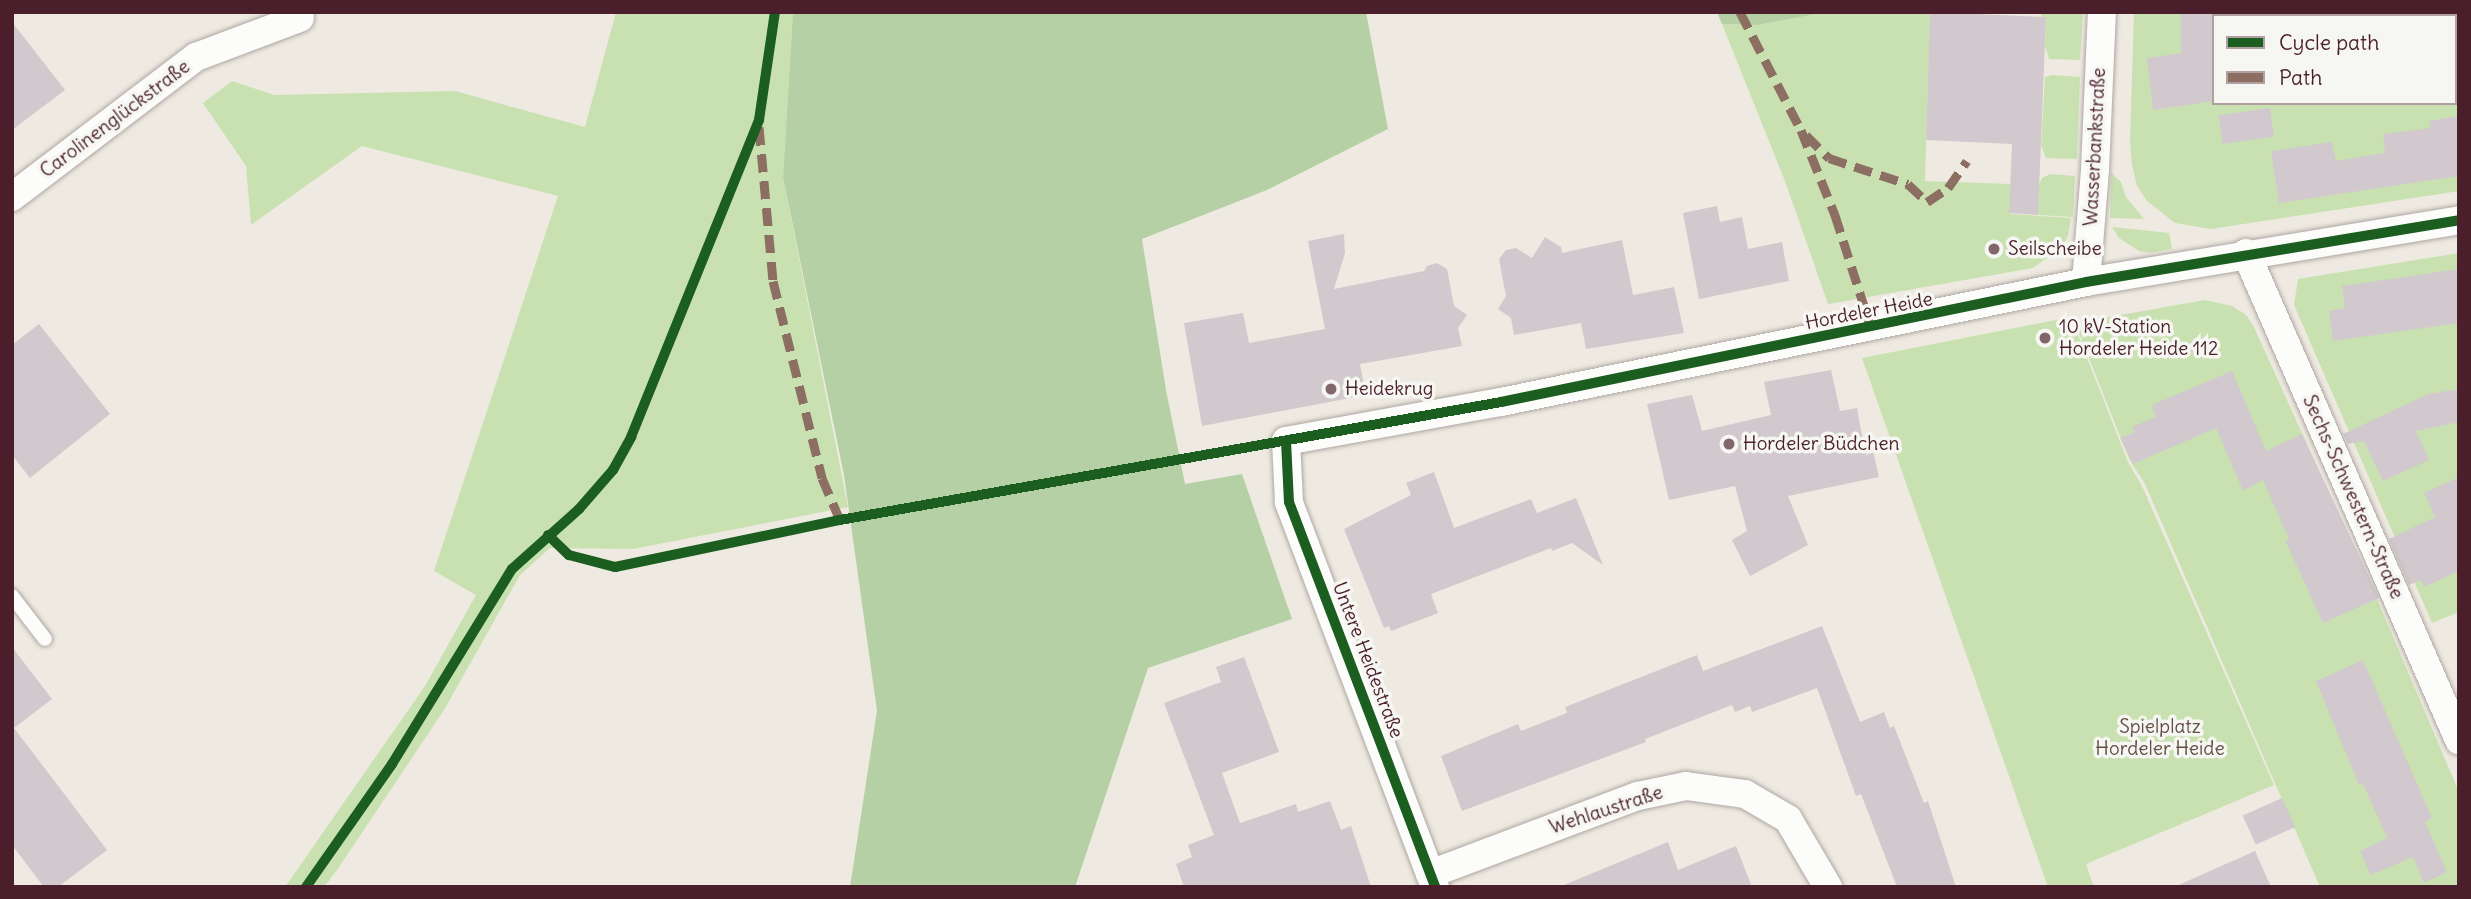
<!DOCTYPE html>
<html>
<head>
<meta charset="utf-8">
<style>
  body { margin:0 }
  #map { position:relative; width:2471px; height:899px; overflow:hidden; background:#eeeae1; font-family:Delius,sans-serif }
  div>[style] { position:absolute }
  .green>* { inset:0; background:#c9e1b0 }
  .forest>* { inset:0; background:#b5d0a5 }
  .building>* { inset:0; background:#d1c9ce; transform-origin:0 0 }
  .roads { filter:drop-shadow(0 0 2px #afa7a3) drop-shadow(0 0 2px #afa7a3) }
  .service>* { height:14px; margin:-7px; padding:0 7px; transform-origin:7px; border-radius:7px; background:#fcfcfa }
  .minor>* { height:28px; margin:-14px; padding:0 14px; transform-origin:14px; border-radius:14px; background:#fcfcfa }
  .quiet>* { height:9px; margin-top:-4.5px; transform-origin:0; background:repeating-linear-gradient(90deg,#8d6e63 0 18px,transparent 0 27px) }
  .cycleway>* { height:10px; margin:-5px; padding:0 5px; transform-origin:5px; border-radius:5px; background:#1b5e20 }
  .dots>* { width:19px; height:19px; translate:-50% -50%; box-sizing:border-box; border:4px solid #f6f6f2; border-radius:50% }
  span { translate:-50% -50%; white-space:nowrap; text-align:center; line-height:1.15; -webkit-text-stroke:7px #f6f6f2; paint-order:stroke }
  .street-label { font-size:19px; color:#4a1f2b }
  .poi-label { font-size:19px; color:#4a1f2b }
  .left { translate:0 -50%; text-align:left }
  .park-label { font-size:19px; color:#624e42 }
  .frame { position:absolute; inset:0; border:14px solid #4a1f2b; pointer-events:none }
  .legend { position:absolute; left:2212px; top:14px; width:245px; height:91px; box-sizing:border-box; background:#f6f6f2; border:2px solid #b1a0a2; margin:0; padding:9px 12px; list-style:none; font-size:21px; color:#4a1f2b }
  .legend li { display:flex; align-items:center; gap:14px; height:35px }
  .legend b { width:35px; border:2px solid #b1a0a2 }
</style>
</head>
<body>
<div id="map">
  <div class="green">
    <i style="clip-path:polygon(616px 12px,793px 12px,783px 177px,848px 507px,633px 549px,550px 548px,520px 575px,444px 710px,337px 870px,324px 887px,285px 887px,425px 686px,476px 595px,434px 571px,558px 196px,362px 146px,251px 225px,246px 166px,203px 103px,232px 81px,274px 95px,455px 91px,585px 127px)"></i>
    <i style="clip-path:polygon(1827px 12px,1930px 12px,1925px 181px,2010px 184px,2010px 214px,2071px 218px,2068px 236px,2062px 247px,2033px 268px,1828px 304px,1785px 181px,1722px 24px,1758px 25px)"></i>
    <i style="clip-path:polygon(2042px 12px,2083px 12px,2080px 60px,2049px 59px,2045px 46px,2046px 17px,2041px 17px)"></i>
    <i style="clip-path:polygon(evenodd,2134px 12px,2459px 12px,2459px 191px,2211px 229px,2175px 223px,2147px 201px,2137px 186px,2132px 165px,2130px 141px,2134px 12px,2214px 16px,2455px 16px,2455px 103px,2214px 103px,2214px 16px)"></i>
    <i style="clip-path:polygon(2052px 75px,2080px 77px,2077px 159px,2046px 158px,2041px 145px,2045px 77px)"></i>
    <i style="clip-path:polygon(2111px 173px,2121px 182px,2126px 197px,2144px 219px,2110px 218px)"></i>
    <i style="clip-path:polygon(2050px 174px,2075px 176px,2073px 217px,2038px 215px,2039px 185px,2042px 178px)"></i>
    <i style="clip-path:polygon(2112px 227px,2169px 233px,2172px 249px,2150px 253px,2139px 251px,2119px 238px)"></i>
    <i style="clip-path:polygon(2459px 253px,2459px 612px,2432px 623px,2294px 305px,2298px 279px)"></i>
    <i style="clip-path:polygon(2205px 300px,2232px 306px,2246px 315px,2253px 325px,2377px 599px,2459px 792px,2459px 887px,2320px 887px,2145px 484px,2129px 459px,2075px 323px)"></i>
    <i style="clip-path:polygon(2071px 317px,2128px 462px,2142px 486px,2274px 785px,2086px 864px,2094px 887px,2048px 887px,1862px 358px)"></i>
  </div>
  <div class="forest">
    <i style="clip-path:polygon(793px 12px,1366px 12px,1388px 129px,1267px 190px,1142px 239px,1166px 390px,1185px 484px,1242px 474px,1292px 619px,1148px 668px,1075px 887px,850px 887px,877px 711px,844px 475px,783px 177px)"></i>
    <i style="clip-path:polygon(1717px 12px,1827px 12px,1758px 25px,1722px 24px)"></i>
  </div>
  <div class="building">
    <i style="clip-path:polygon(1930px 12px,2046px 17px,2038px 215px,2009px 213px,2012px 144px,1926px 140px)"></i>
    <i style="clip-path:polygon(2181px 12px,2212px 12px,2214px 101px,2153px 110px,2147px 58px,2181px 53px)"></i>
    <i style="clip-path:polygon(12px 22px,65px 90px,12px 130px)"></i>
    <i style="left:2270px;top:108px;width:29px;height:52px;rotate:82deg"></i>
    <i style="clip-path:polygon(2459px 116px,2459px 176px,2279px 203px,2271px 151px,2332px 142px,2336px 161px,2385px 153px,2383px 134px,2430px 128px,2429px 121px)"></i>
    <i style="clip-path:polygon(1717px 206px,1720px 222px,1742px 217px,1748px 249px,1782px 242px,1789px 281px,1699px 299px,1683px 213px)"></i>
    <i style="clip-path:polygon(1344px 234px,1345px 253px,1334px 289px,1424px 271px,1427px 266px,1437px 263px,1447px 269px,1454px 306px,1467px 315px,1458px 328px,1462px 346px,1360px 364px,1366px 395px,1202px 426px,1184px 323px,1243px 313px,1249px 343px,1325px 329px,1308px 241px)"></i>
    <i style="clip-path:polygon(1545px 237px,1561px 247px,1562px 253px,1622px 240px,1633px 295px,1674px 287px,1684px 333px,1586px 349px,1581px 323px,1514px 335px,1511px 318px,1498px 309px,1506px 296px,1499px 259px,1506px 250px,1516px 248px,1532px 258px)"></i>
    <i style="clip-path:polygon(2459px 269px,2459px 323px,2333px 341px,2329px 311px,2345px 308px,2342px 286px)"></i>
    <i style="clip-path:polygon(39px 324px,110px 414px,30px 478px,12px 455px,12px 345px)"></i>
    <i style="clip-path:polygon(1831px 370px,1840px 411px,1857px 408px,1863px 441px,1870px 439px,1879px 477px,1788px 496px,1808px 545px,1750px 576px,1732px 540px,1747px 531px,1735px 486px,1669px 500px,1647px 404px,1692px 395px,1702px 431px,1771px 415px,1764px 382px)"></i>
    <i style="clip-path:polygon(2232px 371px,2266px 451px,2302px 434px,2379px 598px,2323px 623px,2285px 540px,2289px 539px,2263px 480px,2243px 491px,2216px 428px,2133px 464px,2120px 438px,2135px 432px,2132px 427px,2156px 417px,2152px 405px)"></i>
    <i style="clip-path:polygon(2459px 389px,2459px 422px,2416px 431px,2429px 460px,2383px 481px,2364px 441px,2348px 444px,2343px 434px,2428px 394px)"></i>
    <i style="clip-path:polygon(1434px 472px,1454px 528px,1531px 499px,1537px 513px,1576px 498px,1603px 565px,1572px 543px,1552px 551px,1551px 548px,1431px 594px,1438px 613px,1391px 631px,1389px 626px,1384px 628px,1344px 529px,1411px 495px,1406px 483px)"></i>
    <i style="clip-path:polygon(2459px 477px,2459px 571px,2424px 587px,2421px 580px,2409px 585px,2389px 539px,2435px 517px,2424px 493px)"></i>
    <i style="clip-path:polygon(1822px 626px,1860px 722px,1884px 712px,1890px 728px,1894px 726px,1924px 803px,1928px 801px,1956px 887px,1897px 887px,1861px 794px,1856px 796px,1817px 688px,1752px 712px,1750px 706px,1735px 712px,1732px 705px,1645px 739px,1646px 742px,1462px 811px,1441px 756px,1518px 724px,1521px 731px,1567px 713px,1565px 707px,1697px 655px,1703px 671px)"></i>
    <i style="clip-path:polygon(12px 647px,52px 699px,14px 728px,107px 850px,58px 887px,44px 887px,12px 845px)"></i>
    <i style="clip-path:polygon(1244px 657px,1279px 752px,1222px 773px,1240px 823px,1296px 804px,1298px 812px,1330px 801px,1341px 830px,1351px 826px,1371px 887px,1184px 887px,1176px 864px,1192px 857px,1188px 845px,1214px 835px,1164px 703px,1221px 682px,1216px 667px)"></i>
    <i style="clip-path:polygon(2363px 660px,2432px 818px,2425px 822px,2447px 872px,2424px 883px,2413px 857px,2371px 875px,2360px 851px,2387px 838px,2363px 784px,2359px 785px,2316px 681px)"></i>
    <i style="left:2282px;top:798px;width:32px;height:43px;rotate:66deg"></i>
    <i style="clip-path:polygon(1668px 842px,1678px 870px,1736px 846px,1752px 887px,1559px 887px)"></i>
    <i style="clip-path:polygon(2255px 851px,2271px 887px,2174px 887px)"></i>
  </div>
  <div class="roads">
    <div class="service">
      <i style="left:12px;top:596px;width:54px;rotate:52.5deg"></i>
    </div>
    <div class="minor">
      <i style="left:12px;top:197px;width:231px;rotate:-37.3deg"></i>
      <i style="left:196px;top:57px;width:111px;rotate:-20.6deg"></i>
      <i style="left:2246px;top:253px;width:532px;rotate:66.38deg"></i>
      <i style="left:2086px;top:282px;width:112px;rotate:-85.4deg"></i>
      <i style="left:2095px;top:170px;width:158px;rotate:-87.5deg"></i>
      <i style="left:1430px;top:874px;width:222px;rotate:-20.6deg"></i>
      <i style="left:1638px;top:796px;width:49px;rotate:-11.8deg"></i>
      <i style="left:1686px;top:786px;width:60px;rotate:7.7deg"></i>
      <i style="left:1745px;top:794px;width:50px;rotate:30.2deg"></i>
      <i style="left:1788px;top:819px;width:79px;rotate:59.5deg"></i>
      <i style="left:1435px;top:887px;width:412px;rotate:-110.8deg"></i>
      <i style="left:1289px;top:502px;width:61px;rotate:-92.8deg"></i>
      <i style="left:1286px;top:441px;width:219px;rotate:-10.3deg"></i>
      <i style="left:1501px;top:402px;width:597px;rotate:-11.59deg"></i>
      <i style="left:2086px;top:282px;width:378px;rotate:-9.4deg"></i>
    </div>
  </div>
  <div class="quiet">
    <i style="left:1740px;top:12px;width:133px;rotate:62.7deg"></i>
    <i style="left:1801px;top:130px;width:92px;rotate:68.2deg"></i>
    <i style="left:1835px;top:215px;width:119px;rotate:72.3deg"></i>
    <i style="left:759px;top:127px;width:155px;rotate:84.8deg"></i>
    <i style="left:773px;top:281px;width:203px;rotate:76deg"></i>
    <i style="left:822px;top:478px;width:46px;rotate:66.8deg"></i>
    <i style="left:1806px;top:135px;width:33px;rotate:45deg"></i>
    <i style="left:1829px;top:158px;width:83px;rotate:18.2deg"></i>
    <i style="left:1908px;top:184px;width:26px;rotate:43deg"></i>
    <i style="left:1927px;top:202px;width:25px;rotate:-34deg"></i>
    <i style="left:1948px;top:188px;width:33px;rotate:-55deg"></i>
  </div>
  <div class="cycleway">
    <i style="left:1286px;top:441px;width:61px;rotate:87.2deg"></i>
    <i style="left:1289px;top:502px;width:412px;rotate:69.2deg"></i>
    <i style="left:548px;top:535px;width:29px;rotate:44deg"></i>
    <i style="left:569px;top:555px;width:48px;rotate:14.6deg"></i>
    <i style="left:615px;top:567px;width:230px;rotate:-11.8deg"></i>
    <i style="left:840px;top:520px;width:671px;rotate:-10.12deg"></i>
    <i style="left:1501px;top:402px;width:597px;rotate:-11.59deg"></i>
    <i style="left:2086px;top:282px;width:378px;rotate:-9.4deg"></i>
    <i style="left:306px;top:887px;width:150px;rotate:-55deg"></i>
    <i style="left:392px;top:764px;width:229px;rotate:-58.4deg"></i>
    <i style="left:512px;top:569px;width:90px;rotate:-41.8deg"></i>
    <i style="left:579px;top:509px;width:52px;rotate:-48.9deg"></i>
    <i style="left:613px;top:470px;width:38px;rotate:-61deg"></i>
    <i style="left:631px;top:437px;width:342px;rotate:-68deg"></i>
    <i style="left:759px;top:120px;width:109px;rotate:-81.6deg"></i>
  </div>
  <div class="dots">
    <i style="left:1994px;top:249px;background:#83666b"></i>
    <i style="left:2045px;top:338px;background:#83666b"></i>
    <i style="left:1331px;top:389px;background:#83666b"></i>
    <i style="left:1729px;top:444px;background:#83666b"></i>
  </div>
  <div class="street-label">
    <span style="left:115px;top:119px;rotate:-37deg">Carolinenglückstraße</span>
    <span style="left:2095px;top:147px;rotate:-87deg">Wasserbankstraße</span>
    <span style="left:1869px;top:311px;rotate:-11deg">Hordeler Heide</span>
    <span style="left:2353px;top:497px;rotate:66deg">Sechs-Schwestern-Straße</span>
    <span style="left:1368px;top:660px;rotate:69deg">Untere Heidestraße</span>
    <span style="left:1606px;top:810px;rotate:-18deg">Wehlaustraße</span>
  </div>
  <div class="poi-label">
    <span class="left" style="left:2008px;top:249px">Seilscheibe</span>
    <span class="left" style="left:2059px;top:338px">10 kV-Station<br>Hordeler Heide 112</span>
    <span class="left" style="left:1345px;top:389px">Heidekrug</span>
    <span class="left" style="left:1743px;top:444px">Hordeler Büdchen</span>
  </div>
  <div class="park-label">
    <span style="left:2160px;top:738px">Spielplatz<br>Hordeler Heide</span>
  </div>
  <div class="frame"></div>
  <ul class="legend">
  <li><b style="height:9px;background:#1b5e20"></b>Cycle path</li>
  <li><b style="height:9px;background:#8d6e63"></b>Path</li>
  </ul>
</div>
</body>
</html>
